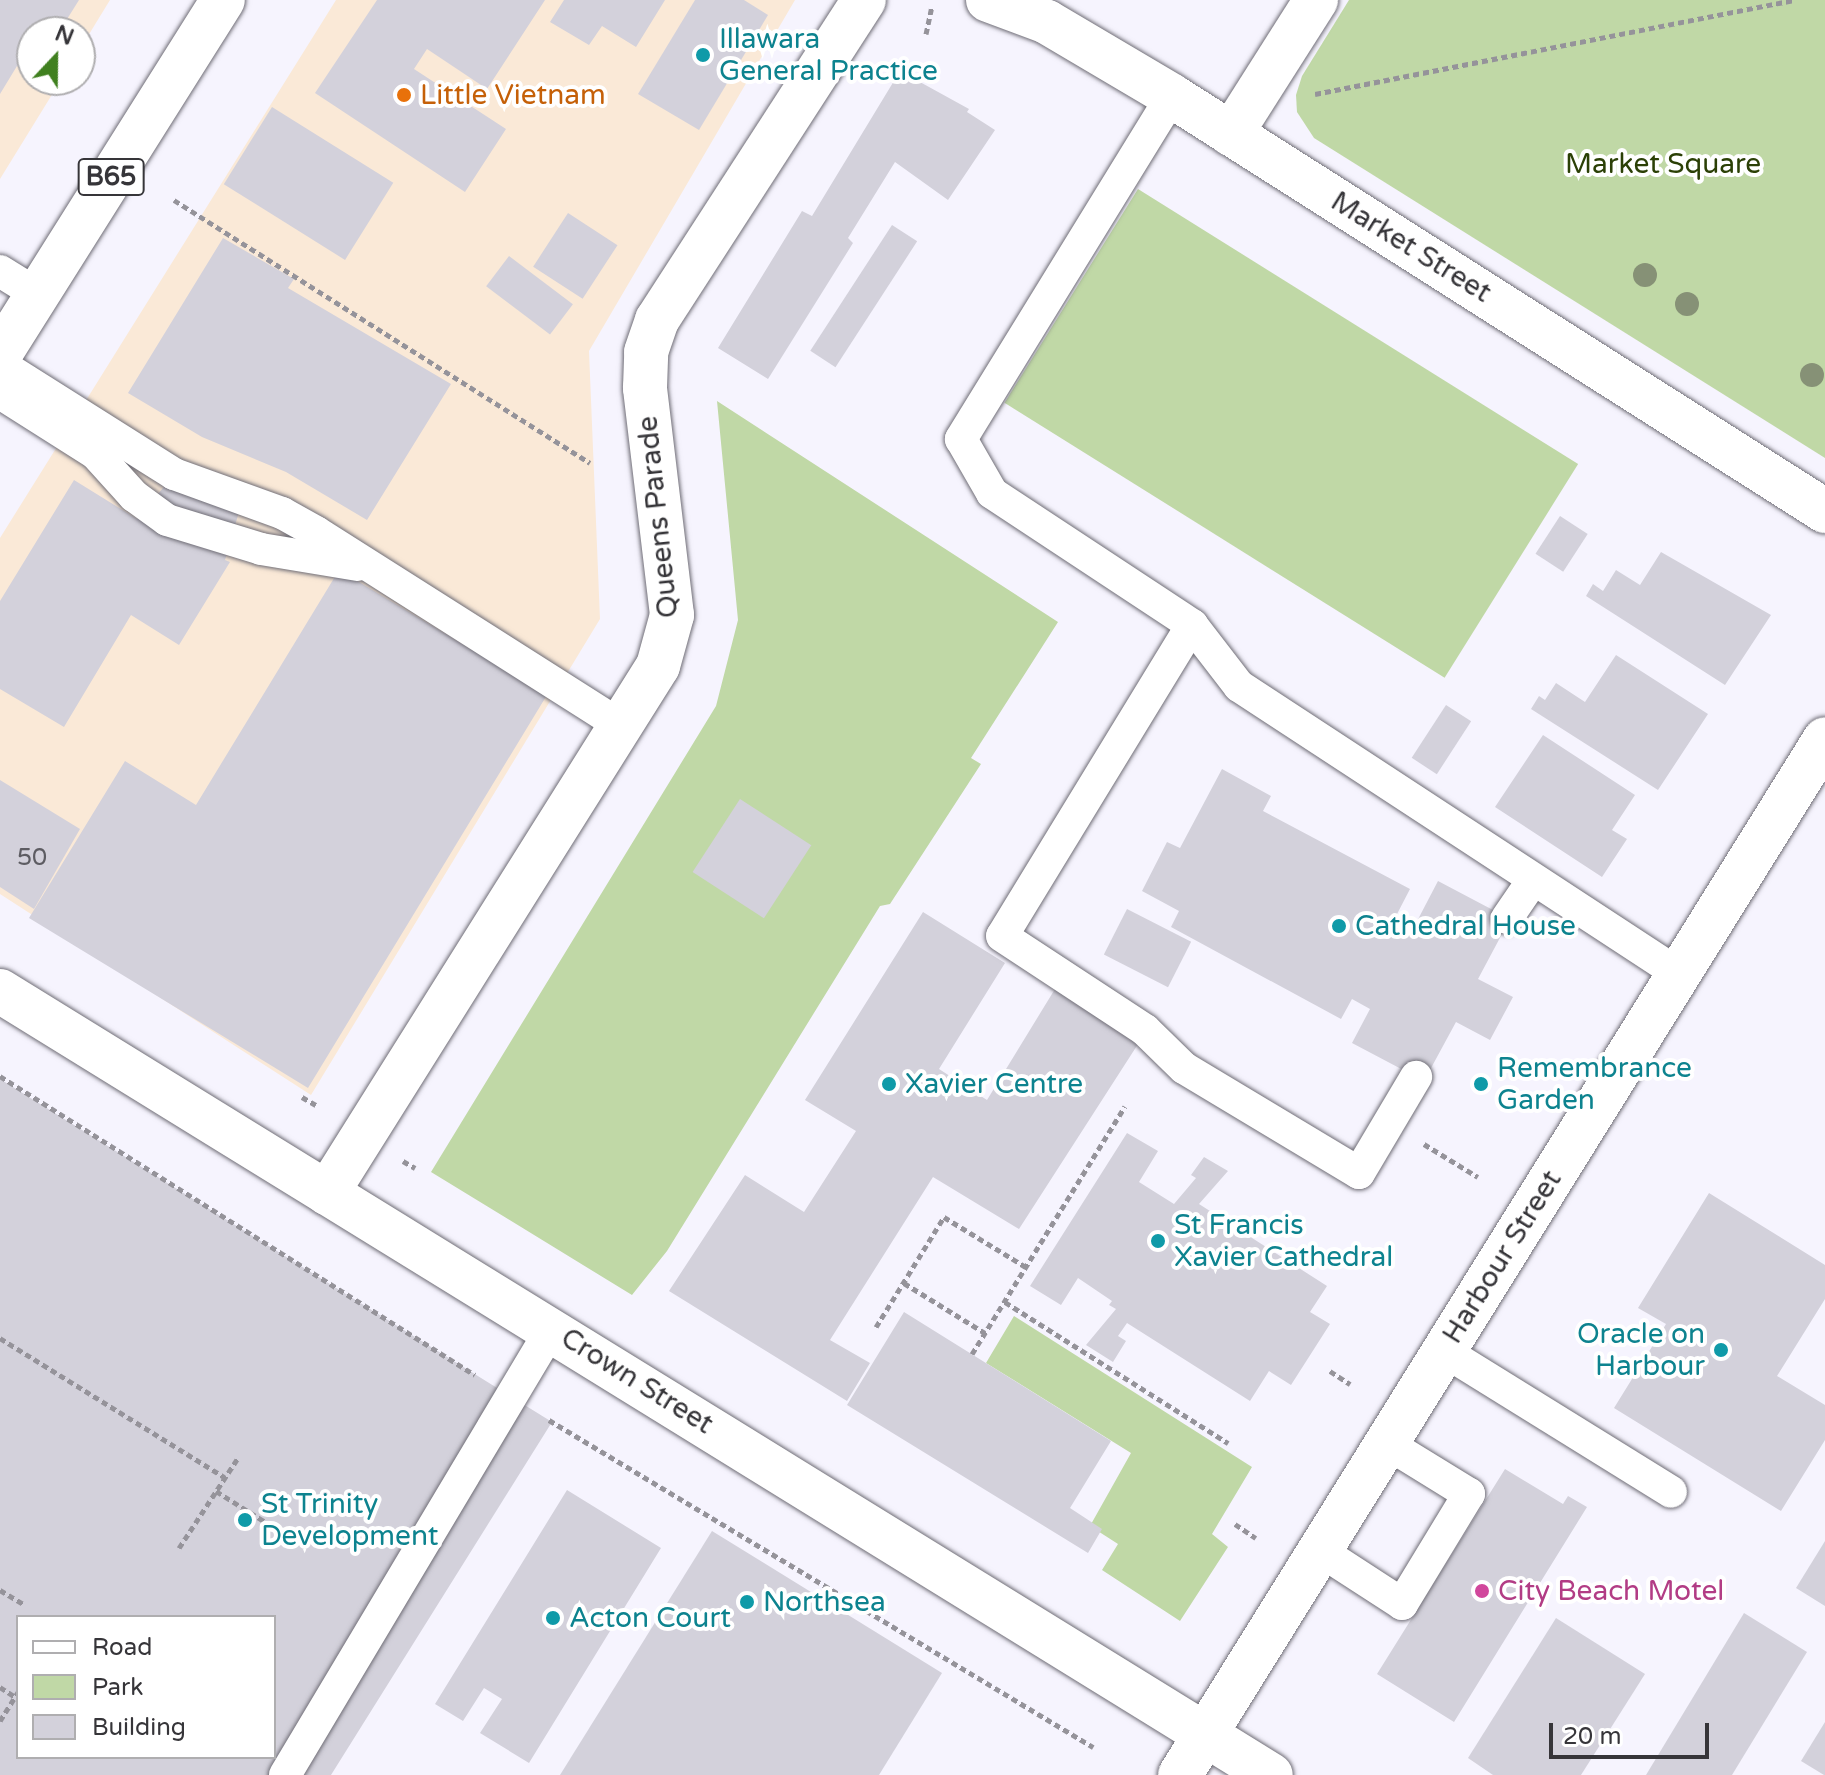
<!DOCTYPE html>
<html>
<head>
<meta charset="utf-8">
<style>
  body { margin:0 }
  #map { position:relative; width:1825px; height:1775px; overflow:hidden; background:#f6f4fe; font-family:"Varela Round",sans-serif }
  div>[style] { position:absolute }
  .commercial>* { inset:0; background:#fae9d7 }
  .green>* { inset:0; background:#c0d8a6; transform-origin:0 0 }
  .building>* { inset:0; background:#d3d1db; transform-origin:0 0 }
  .path>* { height:5px; margin-top:-2.5px; transform-origin:0; background:repeating-linear-gradient(90deg,#95939a 0 6px,transparent 0 10px) }
  .roads { filter:drop-shadow(0 0 2px #6f6d76) drop-shadow(0 0 2px #6f6d76) }
  .lane>* { height:32px; margin:-16px; padding:0 16px; transform-origin:16px; border-radius:16px; background:#fff }
  .street>* { height:44px; margin:-22px; padding:0 22px; transform-origin:22px; border-radius:22px; background:#fff }
  .secondary>* { height:44px; margin:-22px; padding:0 22px; transform-origin:22px; border-radius:22px; background:#fff }
  .primary>* { height:44px; margin:-22px; padding:0 22px; transform-origin:22px; border-radius:22px; background:#fff }
  .trees>* { width:24px; height:24px; margin:-12px; border-radius:50%; background:#869176 }
  .dots>* { width:22px; height:22px; translate:-50% -50%; box-sizing:border-box; border:4px solid #fff; border-radius:50% }
  span { translate:-50% -50%; white-space:nowrap; text-align:center; line-height:1.15; -webkit-text-stroke:8px #fff; paint-order:stroke }
  .number-label { font-size:24px; color:#5d5c62 }
  .number-label span { -webkit-text-stroke-width:0 }
  .shield-label span { padding:2px 6px; background:#fff; border:2px solid; border-radius:6px; -webkit-text-stroke-width:0 }
  .shield-label { font-size:26px; color:#363539; font-weight:700 }
  .culture-label { font-size:28px; color:#0d838f }
  .left { translate:0 -50%; text-align:left }
  .right { translate:-100% -50%; text-align:right }
  .food-label { font-size:28px; color:#c56008 }
  .park-label { font-size:28px; color:#2b4006 }
  .street-label { font-size:28px; color:#363539 }
  .hotel-label { font-size:28px; color:#b23c85 }
  .legend { position:absolute; left:16px; top:1615px; width:260px; height:144px; box-sizing:border-box; background:#fff; border:2px solid #afaeb0; margin:0; padding:10px 14px; list-style:none; font-size:24px; color:#363539 }
  .legend li { display:flex; align-items:center; gap:16px; height:40px }
  .legend b { width:40px; border:2px solid #afaeb0 }
  .north { position:absolute; left:16px; top:16px; width:80px; height:80px; box-sizing:border-box; background:#fff; border:2px solid #afaeb0; border-radius:50%; rotate:22deg; font-size:22px; font-weight:700; line-height:32px; text-align:center; color:#363539 }
  .north::after { content:''; display:block; margin:auto; width:28px; height:36px; background:#40801f; clip-path:polygon(50% 0,100% 100%,50% 72%,0 100%) }
  .scale { position:absolute; left:1549px; top:1723px; width:160px; height:36px; box-sizing:border-box; border:4px solid #363539; border-top:0; padding-left:10px; font-size:24px; line-height:28px; white-space:nowrap; color:#363539; -webkit-text-stroke:6px #fff; paint-order:stroke }
</style>
</head>
<body>
<div id="map">
  <div class="commercial">
    <i style="clip-path:polygon(0 0,110px 0,80px 49px,80px 32px,32px 32px,32px 80px,61px 80px,0 179px)"></i>
    <i style="clip-path:polygon(336px 0,795px 0,589px 351px,600px 619px,311px 1095px,0 894px,0 538px)"></i>
  </div>
  <div class="green">
    <i style="clip-path:polygon(1349px 0,1825px 0,1825px 458px,1314px 138px,1297px 112px,1296px 95px,1302px 76px)"></i>
    <i style="left:1138px;top:189px;width:519px;height:252px;rotate:32deg"></i>
    <i style="clip-path:polygon(717px 401px,1058px 622px,971px 758px,981px 764px,890px 904px,880px 906px,667px 1251px,632px 1295px,431px 1172px,716px 706px,738px 620px)"></i>
    <i style="clip-path:polygon(1014px 1316px,1252px 1467px,1212px 1534px,1228px 1547px,1180px 1621px,1102px 1570px,1118px 1544px,1090px 1526px,1131px 1453px,986px 1363px)"></i>
  </div>
  <div class="building">
    <i style="clip-path:polygon(0 0,79px 0,59px 32px,32px 32px,32px 75px,17px 66px,0 94px)"></i>
    <i style="clip-path:polygon(377px 0,545px 0,487px 89px,427px 49px,414px 69px,506px 129px,465px 192px,315px 93px)"></i>
    <i style="clip-path:polygon(564px 0,665px 0,636px 47px,602px 26px,589px 45px,550px 22px)"></i>
    <i style="clip-path:polygon(695px 0,744px 0,768px 15px,699px 130px,638px 94px)"></i>
    <i style="clip-path:polygon(900px 71px,969px 109px,967px 112px,995px 130px,948px 200px,895px 162px,848px 238px,853px 243px,768px 379px,718px 348px,802px 211px,812px 216px)"></i>
    <i style="left:272px;top:107px;width:143px;height:91px;rotate:32deg"></i>
    <i style="left:568px;top:213px;width:59px;height:64px;rotate:33deg"></i>
    <i style="left:892px;top:225px;width:30px;height:150px;rotate:33deg"></i>
    <i style="clip-path:polygon(223px 238px,294px 279px,288px 288px,451px 384px,367px 520px,286px 472px,202px 437px,128px 393px)"></i>
    <i style="left:509px;top:256px;width:80px;height:38px;rotate:37deg"></i>
    <i style="clip-path:polygon(74px 480px,137px 519px,168px 482px,241px 505px,225px 560px,230px 562px,179px 645px,131px 615px,64px 727px,0 689px,0 601px)"></i>
    <i style="left:1560px;top:516px;width:33px;height:45px;rotate:33deg"></i>
    <i style="clip-path:polygon(1661px 552px,1771px 615px,1725px 685px,1586px 596px,1593px 584px,1603px 591px,1616px 570px,1640px 585px)"></i>
    <i style="clip-path:polygon(339px 570px,547px 695px,308px 1088px,29px 918px,125px 761px,196px 805px)"></i>
    <i style="clip-path:polygon(1616px 655px,1708px 714px,1658px 790px,1531px 709px,1539px 696px,1545px 700px,1556px 683px,1585px 702px)"></i>
    <i style="left:1446px;top:705px;width:30px;height:63px;rotate:33deg"></i>
    <i style="clip-path:polygon(1543px 735px,1635px 795px,1612px 830px,1627px 839px,1602px 877px,1495px 807px)"></i>
    <i style="clip-path:polygon(1222px 769px,1271px 796px,1263px 811px,1410px 889px,1396px 916px,1415px 925px,1438px 881px,1510px 919px,1478px 979px,1513px 997px,1490px 1040px,1456px 1022px,1424px 1081px,1352px 1043px,1370px 1009px,1352px 999px,1341px 1019px,1171px 927px,1179px 911px,1142px 891px,1167px 842px,1180px 848px)"></i>
    <i style="clip-path:polygon(0 780px,80px 829px,34px 909px,0 887px)"></i>
    <i style="left:740px;top:799px;width:85px;height:87px;rotate:33deg"></i>
    <i style="left:1127px;top:909px;width:72px;height:51px;rotate:27deg"></i>
    <i style="clip-path:polygon(923px 912px,1005px 963px,939px 1069px,987px 1100px,1055px 989px,1140px 1041px,1019px 1229px,933px 1177px,830px 1340px,870px 1363px,847px 1401px,669px 1291px,745px 1175px,804px 1212px,856px 1131px,805px 1100px)"></i>
    <i style="clip-path:polygon(evenodd,0 1079px,552px 1422px,331px 1775px,0 1775px,0 1079px,18px 1617px,274px 1617px,274px 1757px,18px 1757px,18px 1617px)"></i>
    <i style="clip-path:polygon(1127px 1133px,1158px 1151px,1139px 1182px,1174px 1204px,1196px 1178px,1191px 1175px,1204px 1157px,1228px 1171px,1199px 1204px,1327px 1286px,1310px 1312px,1330px 1324px,1291px 1385px,1269px 1371px,1250px 1401px,1127px 1323px,1118px 1336px,1126px 1341px,1113px 1362px,1086px 1345px,1116px 1309px,1109px 1305px,1112px 1301px,1078px 1278px,1061px 1305px,1030px 1286px)"></i>
    <i style="clip-path:polygon(1709px 1193px,1825px 1265px,1825px 1299px,1777px 1376px,1825px 1405px,1825px 1440px,1781px 1511px,1614px 1408px,1666px 1324px,1638px 1308px)"></i>
    <i style="clip-path:polygon(904px 1312px,1111px 1441px,1070px 1508px,1102px 1529px,1088px 1553px,847px 1405px)"></i>
    <i style="clip-path:polygon(1505px 1469px,1563px 1504px,1568px 1496px,1587px 1507px,1454px 1722px,1377px 1674px)"></i>
    <i style="clip-path:polygon(567px 1490px,661px 1548px,529px 1763px,480px 1733px,502px 1699px,484px 1688px,463px 1721px,435px 1704px)"></i>
    <i style="clip-path:polygon(712px 1531px,942px 1673px,879px 1775px,560px 1775px)"></i>
    <i style="clip-path:polygon(1825px 1541px,1825px 1606px,1796px 1588px)"></i>
    <i style="clip-path:polygon(1744px 1613px,1807px 1652px,1732px 1775px,1646px 1775px)"></i>
    <i style="clip-path:polygon(1556px 1618px,1645px 1674px,1581px 1775px,1493px 1775px,1468px 1758px)"></i>
    <i style="clip-path:polygon(1825px 1722px,1825px 1775px,1824px 1775px,1801px 1761px)"></i>
  </div>
  <div class="path">
    <i style="left:926px;top:34px;width:29px;rotate:-78deg"></i>
    <i style="left:1315px;top:94px;width:487px;rotate:-11.1deg"></i>
    <i style="left:174px;top:200px;width:492px;rotate:32.3deg"></i>
    <i style="left:0;top:1076px;width:561px;rotate:32.19deg"></i>
    <i style="left:302px;top:1097px;width:16px;rotate:30deg"></i>
    <i style="left:1424px;top:1144px;width:63px;rotate:31.4deg"></i>
    <i style="left:403px;top:1161px;width:14px;rotate:30deg"></i>
    <i style="left:904px;top:1283px;width:95px;rotate:31.7deg"></i>
    <i style="left:1005px;top:1302px;width:264px;rotate:32.3deg"></i>
    <i style="left:876px;top:1327px;width:129px;rotate:-58.3deg"></i>
    <i style="left:944px;top:1217px;width:96px;rotate:31.4deg"></i>
    <i style="left:0;top:1338px;width:264px;rotate:31.8deg"></i>
    <i style="left:972px;top:1354px;width:291px;rotate:-58.3deg"></i>
    <i style="left:1330px;top:1371px;width:24px;rotate:33deg"></i>
    <i style="left:549px;top:1420px;width:635px;rotate:31.01deg"></i>
    <i style="left:216px;top:1491px;width:60px;rotate:32.1deg"></i>
    <i style="left:1235px;top:1524px;width:25px;rotate:34deg"></i>
    <i style="left:179px;top:1548px;width:108px;rotate:-56.8deg"></i>
    <i style="left:0;top:1590px;width:27px;rotate:31deg"></i>
    <i style="left:0;top:1687px;width:20px;rotate:33deg"></i>
    <i style="left:0;top:1721px;width:34px;rotate:-58deg"></i>
  </div>
  <div class="roads">
    <div class="lane">
      <i style="left:1172px;top:96px;width:403px;rotate:121.6deg"></i>
      <i style="left:961px;top:439px;width:62px;rotate:60.1deg"></i>
      <i style="left:992px;top:493px;width:240px;rotate:33.4deg"></i>
      <i style="left:1192px;top:625px;width:77px;rotate:52.4deg"></i>
      <i style="left:1239px;top:686px;width:526px;rotate:33.21deg"></i>
      <i style="left:0;top:271px;width:44px;rotate:31.9deg"></i>
      <i style="left:0;top:364px;width:206px;rotate:32.3deg"></i>
      <i style="left:174px;top:474px;width:115px;rotate:19.9deg"></i>
      <i style="left:282px;top:513px;width:39px;rotate:29deg"></i>
      <i style="left:316px;top:532px;width:360px;rotate:32.4deg"></i>
      <i style="left:0;top:393px;width:114px;rotate:32.4deg"></i>
      <i style="left:96px;top:454px;width:57px;rotate:47.9deg"></i>
      <i style="left:134px;top:496px;width:41px;rotate:36deg"></i>
      <i style="left:167px;top:520px;width:98px;rotate:17.1deg"></i>
      <i style="left:261px;top:549px;width:98px;rotate:9.4deg"></i>
      <i style="left:1192px;top:625px;width:364px;rotate:121.4deg"></i>
      <i style="left:1002px;top:936px;width:171px;rotate:33.3deg"></i>
      <i style="left:1145px;top:1030px;width:54px;rotate:44.3deg"></i>
      <i style="left:1184px;top:1068px;width:204px;rotate:31deg"></i>
      <i style="left:1359px;top:1173px;width:112px;rotate:-59.3deg"></i>
      <i style="left:1507px;top:918px;width:46px;rotate:-55.6deg"></i>
      <i style="left:1444px;top:1351px;width:267px;rotate:31.8deg"></i>
      <i style="left:1319px;top:1550px;width:99px;rotate:33deg"></i>
      <i style="left:1402px;top:1604px;width:129px;rotate:-58.7deg"></i>
      <i style="left:1469px;top:1494px;width:97px;rotate:-148.4deg"></i>
      <i style="left:285px;top:1775px;width:521px;rotate:-59.15deg"></i>
    </div>
    <div class="street">
      <i style="left:988px;top:0;width:63px;rotate:20.4deg"></i>
      <i style="left:1047px;top:22px;width:145px;rotate:30.6deg"></i>
      <i style="left:1172px;top:96px;width:774px;rotate:32.44deg"></i>
      <i style="left:1231px;top:134px;width:159px;rotate:-57.6deg"></i>
      <i style="left:327px;top:1193px;width:622px;rotate:-57.87deg"></i>
      <i style="left:658px;top:666px;width:53px;rotate:-74.6deg"></i>
      <i style="left:672px;top:615px;width:229px;rotate:-96.8deg"></i>
      <i style="left:645px;top:388px;width:36px;rotate:-88deg"></i>
      <i style="left:646px;top:352px;width:34px;rotate:-71deg"></i>
      <i style="left:657px;top:320px;width:381px;rotate:-57.1deg"></i>
    </div>
    <div class="secondary">
      <i style="left:0;top:991px;width:1493px;rotate:31.67deg"></i>
      <i style="left:1180px;top:1775px;width:1220px;rotate:-58.09deg"></i>
    </div>
    <div class="primary">
      <i style="left:0;top:354px;width:418px;rotate:-57.8deg"></i>
    </div>
  </div>
  <div class="trees">
    <i style="left:1645px;top:275px"></i>
    <i style="left:1687px;top:304px"></i>
    <i style="left:1812px;top:375px"></i>
  </div>
  <div class="dots">
    <i style="left:703px;top:55px;background:#0f9aa8"></i>
    <i style="left:404px;top:95px;background:#e8710a"></i>
    <i style="left:1339px;top:926px;background:#0f9aa8"></i>
    <i style="left:889px;top:1084px;background:#0f9aa8"></i>
    <i style="left:1481px;top:1084px;background:#0f9aa8"></i>
    <i style="left:1158px;top:1241px;background:#0f9aa8"></i>
    <i style="left:1721px;top:1350px;background:#0f9aa8"></i>
    <i style="left:245px;top:1520px;background:#0f9aa8"></i>
    <i style="left:1482px;top:1591px;background:#d1479c"></i>
    <i style="left:747px;top:1602px;background:#0f9aa8"></i>
    <i style="left:553px;top:1618px;background:#0f9aa8"></i>
  </div>
  <div class="number-label">
    <span style="left:32px;top:858px">50</span>
  </div>
  <div class="shield-label">
    <span style="left:111px;top:177px">B65</span>
  </div>
  <div class="culture-label">
    <span class="left" style="left:719px;top:55px">Illawara<br>General Practice</span>
    <span class="left" style="left:1355px;top:926px">Cathedral House</span>
    <span class="left" style="left:1497px;top:1084px">Remembrance<br>Garden</span>
    <span class="left" style="left:905px;top:1084px">Xavier Centre</span>
    <span class="left" style="left:1174px;top:1241px">St Francis<br>Xavier Cathedral</span>
    <span class="right" style="left:1705px;top:1350px">Oracle on<br>Harbour</span>
    <span class="left" style="left:261px;top:1520px">St Trinity<br>Development</span>
    <span class="left" style="left:763px;top:1602px">Northsea</span>
    <span class="left" style="left:569px;top:1618px">Acton Court</span>
  </div>
  <div class="food-label">
    <span class="left" style="left:420px;top:95px">Little Vietnam</span>
  </div>
  <div class="park-label">
    <span style="left:1663px;top:164px">Market Square</span>
  </div>
  <div class="street-label">
    <span style="left:1411px;top:247px;rotate:32deg">Market Street</span>
    <span style="left:658px;top:517px;rotate:-96deg">Queens Parade</span>
    <span style="left:1502px;top:1257px;rotate:-58deg">Harbour Street</span>
    <span style="left:637px;top:1381px;rotate:32deg">Crown Street</span>
  </div>
  <div class="hotel-label">
    <span class="left" style="left:1498px;top:1591px">City Beach Motel</span>
  </div>
  <ul class="legend">
  <li><b style="height:10px;background:#fff"></b>Road</li>
  <li><b style="height:22px;background:#c0d8a6"></b>Park</li>
  <li><b style="height:22px;background:#d3d1db"></b>Building</li>
  </ul>
  <div class="north">N</div>
  <div class="scale">20 m</div>
</div>
</body>
</html>
